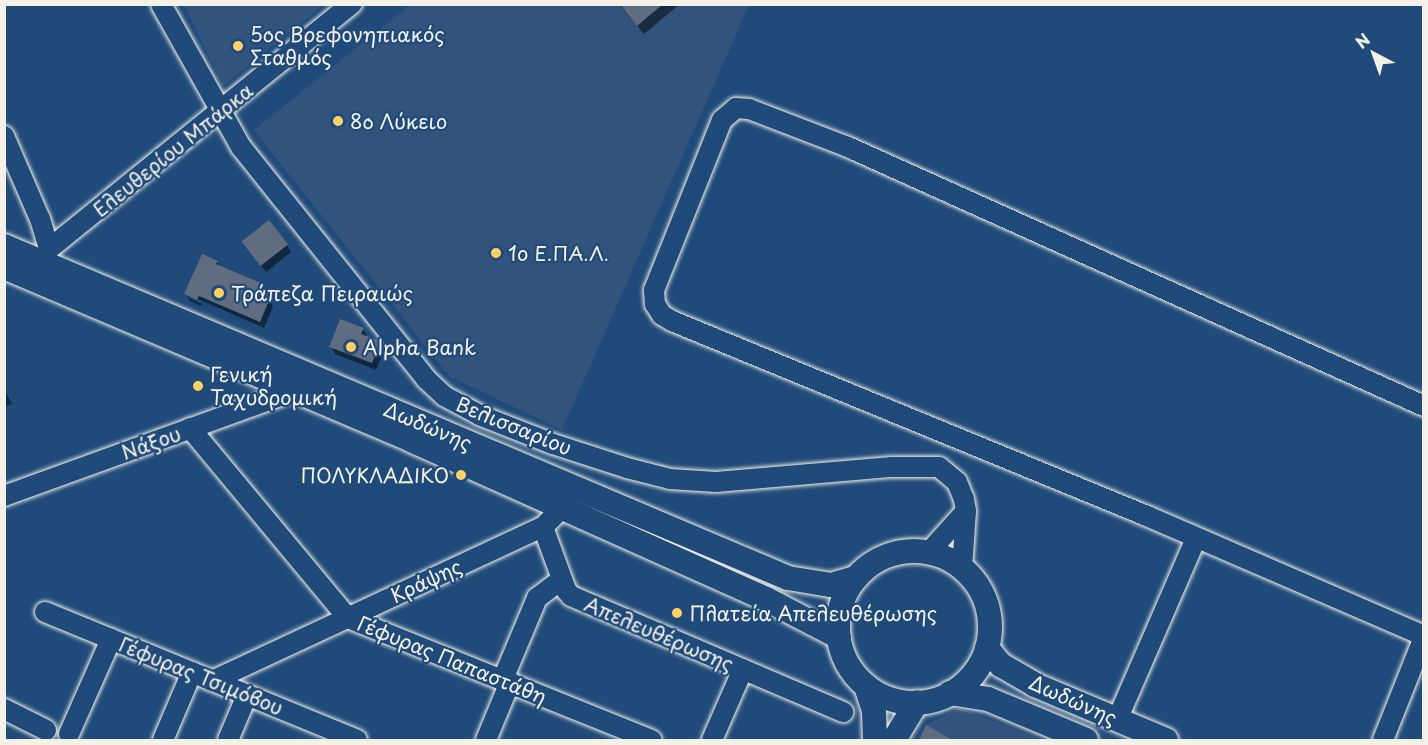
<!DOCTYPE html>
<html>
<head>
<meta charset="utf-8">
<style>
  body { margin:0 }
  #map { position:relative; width:1428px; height:745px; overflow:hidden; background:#1f4a7a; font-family:"Playpen Sans",sans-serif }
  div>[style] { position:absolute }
  .built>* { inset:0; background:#32547c }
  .shadow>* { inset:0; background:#0007 }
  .building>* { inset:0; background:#606d80; transform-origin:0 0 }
  .roads { filter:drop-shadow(0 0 2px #f4f1e8) drop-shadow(0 0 2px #f4f1e8) }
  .minor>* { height:20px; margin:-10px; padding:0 10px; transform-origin:10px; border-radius:10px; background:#1f4a7a }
  .major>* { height:24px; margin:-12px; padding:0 12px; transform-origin:12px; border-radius:12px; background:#1f4a7a }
  .major>.ring { margin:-12px; padding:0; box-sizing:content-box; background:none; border:24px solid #1f4a7a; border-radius:50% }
  .dots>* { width:16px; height:16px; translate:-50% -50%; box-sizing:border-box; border:3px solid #1f4a7a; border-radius:50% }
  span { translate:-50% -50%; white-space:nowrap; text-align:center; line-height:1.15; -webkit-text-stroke:4.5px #1f4a7a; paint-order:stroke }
  .poi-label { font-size:20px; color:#f4f1e8 }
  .left { translate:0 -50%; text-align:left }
  .right { translate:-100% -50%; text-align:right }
  .street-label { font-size:20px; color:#f4f1e8 }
  .frame { position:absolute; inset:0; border:6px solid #f4f1e8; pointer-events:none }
  .north { position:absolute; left:1344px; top:24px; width:60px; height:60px; -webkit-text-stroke:4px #1f4a7a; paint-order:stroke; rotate:319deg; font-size:16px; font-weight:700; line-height:24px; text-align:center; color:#f4f1e8 }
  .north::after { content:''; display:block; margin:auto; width:21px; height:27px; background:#f4f1e8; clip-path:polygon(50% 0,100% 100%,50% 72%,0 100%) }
</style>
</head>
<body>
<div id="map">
  <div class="built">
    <i style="clip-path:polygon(184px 4px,323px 4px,323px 5px,223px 86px)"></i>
    <i style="clip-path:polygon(410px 5px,749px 5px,562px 430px,449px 376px,254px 130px)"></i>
    <i style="clip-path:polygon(960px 708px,1041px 740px,917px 740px,926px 725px)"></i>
  </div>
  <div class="shadow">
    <i style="clip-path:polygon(619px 4px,680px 4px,644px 34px)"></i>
    <i style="clip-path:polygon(287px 245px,291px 252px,266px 272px,248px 249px)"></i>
    <i style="clip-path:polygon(217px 262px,220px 268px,260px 285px,268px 293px,273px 307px,264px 328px,189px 295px,189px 298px,202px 304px,201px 306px,190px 301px,186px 294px)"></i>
    <i style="clip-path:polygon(363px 329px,367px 336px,380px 343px,384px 350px,376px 370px,335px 354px,331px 347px)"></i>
    <i style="clip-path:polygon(4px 389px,12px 404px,4px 407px)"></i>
  </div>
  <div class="building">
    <i style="clip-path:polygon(620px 4px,663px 4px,637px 26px)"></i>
    <i style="left:269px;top:220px;width:31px;height:35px;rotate:52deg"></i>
    <i style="clip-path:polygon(202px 254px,218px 261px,216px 264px,261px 283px,259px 288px,269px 292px,267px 297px,270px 298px,260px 322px,199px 296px,197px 300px,184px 294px)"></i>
    <i style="clip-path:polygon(340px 319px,364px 328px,361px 334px,381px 341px,372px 363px,329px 347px)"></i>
    <i style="clip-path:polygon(926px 725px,954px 741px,919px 741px)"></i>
  </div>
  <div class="roads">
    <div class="minor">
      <i style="left:161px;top:4px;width:164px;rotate:60.8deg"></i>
      <i style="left:241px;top:147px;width:297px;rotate:51.4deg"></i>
      <i style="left:426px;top:379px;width:25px;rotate:43deg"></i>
      <i style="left:444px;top:396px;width:40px;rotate:28deg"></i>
      <i style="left:479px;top:415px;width:79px;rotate:21.4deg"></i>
      <i style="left:553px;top:444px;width:78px;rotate:18deg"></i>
      <i style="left:627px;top:468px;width:44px;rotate:14.3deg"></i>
      <i style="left:670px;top:479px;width:46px;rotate:3.7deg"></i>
      <i style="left:716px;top:482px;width:177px;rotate:-4.9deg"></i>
      <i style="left:892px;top:467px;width:47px"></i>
      <i style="left:939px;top:467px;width:23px;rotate:40deg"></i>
      <i style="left:957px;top:482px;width:18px;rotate:68deg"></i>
      <i style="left:964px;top:499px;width:12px;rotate:81deg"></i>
      <i style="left:966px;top:511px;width:57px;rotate:94deg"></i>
      <i style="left:4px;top:136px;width:90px;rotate:66.6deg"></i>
      <i style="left:40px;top:219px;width:31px;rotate:73deg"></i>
      <i style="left:49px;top:249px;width:390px;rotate:-39deg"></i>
      <i style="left:1424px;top:406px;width:632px;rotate:-155.79deg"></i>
      <i style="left:848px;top:147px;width:106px;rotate:-159deg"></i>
      <i style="left:749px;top:109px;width:13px;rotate:-176deg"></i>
      <i style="left:736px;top:108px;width:18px;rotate:139deg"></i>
      <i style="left:722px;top:120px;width:183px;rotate:111.8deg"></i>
      <i style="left:654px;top:290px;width:14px;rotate:86deg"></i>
      <i style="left:655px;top:304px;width:13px;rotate:58deg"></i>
      <i style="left:662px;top:315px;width:12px;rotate:31deg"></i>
      <i style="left:672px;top:321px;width:513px;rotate:22.32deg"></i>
      <i style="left:1147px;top:516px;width:302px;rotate:23.4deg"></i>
      <i style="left:190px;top:428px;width:247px;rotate:50.3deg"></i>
      <i style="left:348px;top:618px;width:327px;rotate:21.9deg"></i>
      <i style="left:4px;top:496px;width:312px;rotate:-19.9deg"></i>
      <i style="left:562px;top:508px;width:27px;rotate:135deg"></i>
      <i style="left:543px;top:527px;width:67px;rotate:69.9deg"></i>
      <i style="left:566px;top:590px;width:8px;rotate:50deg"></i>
      <i style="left:571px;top:596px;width:296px;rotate:23.1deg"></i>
      <i style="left:929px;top:552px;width:55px;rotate:-47.9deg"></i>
      <i style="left:45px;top:612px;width:337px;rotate:22.3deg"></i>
      <i style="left:503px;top:679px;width:88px;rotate:-67.2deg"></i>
      <i style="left:537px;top:598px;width:31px;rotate:-37deg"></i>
      <i style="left:212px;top:681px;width:365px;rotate:-25deg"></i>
      <i style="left:4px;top:709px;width:47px;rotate:26.6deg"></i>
      <i style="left:1117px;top:720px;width:198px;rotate:-66.5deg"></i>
      <i style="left:69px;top:734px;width:104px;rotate:-66.1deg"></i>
      <i style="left:163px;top:740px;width:74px;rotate:-66.9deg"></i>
      <i style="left:228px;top:740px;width:49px;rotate:-67.1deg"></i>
      <i style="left:486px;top:740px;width:63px;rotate:-67.5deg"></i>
      <i style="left:712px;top:740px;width:77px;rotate:-66.4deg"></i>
      <i style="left:1383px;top:740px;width:111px;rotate:-68.3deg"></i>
    </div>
    <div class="major">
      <i style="left:4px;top:246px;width:851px;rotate:22.95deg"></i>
      <i style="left:788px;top:578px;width:44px;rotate:9.2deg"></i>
      <i style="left:831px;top:585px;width:26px;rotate:-16deg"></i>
      <i style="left:4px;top:267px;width:444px;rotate:23deg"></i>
      <i style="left:413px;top:441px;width:387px;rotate:24.1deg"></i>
      <i style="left:766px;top:599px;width:82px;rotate:27.5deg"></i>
      <i class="ring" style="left:838px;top:551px;width:128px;height:128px"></i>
      <i style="left:987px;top:648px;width:22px;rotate:51deg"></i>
      <i style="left:1001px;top:665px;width:39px;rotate:30deg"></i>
      <i style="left:1035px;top:685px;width:142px;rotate:22.8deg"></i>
      <i style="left:866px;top:686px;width:26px;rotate:72deg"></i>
      <i style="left:874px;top:711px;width:29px;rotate:88deg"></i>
      <i style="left:950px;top:693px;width:38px;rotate:9deg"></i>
      <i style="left:988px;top:699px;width:106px;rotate:22.7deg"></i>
      <i style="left:894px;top:740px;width:44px;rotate:-58.8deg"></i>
    </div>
  </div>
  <div class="dots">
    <i style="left:238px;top:46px;background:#ffd166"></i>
    <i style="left:338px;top:121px;background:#ffd166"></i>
    <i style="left:496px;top:253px;background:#ffd166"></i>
    <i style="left:219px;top:293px;background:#ffd166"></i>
    <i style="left:351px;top:347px;background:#ffd166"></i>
    <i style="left:198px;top:386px;background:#ffd166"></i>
    <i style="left:461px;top:475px;background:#ffd166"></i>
    <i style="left:677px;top:613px;background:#ffd166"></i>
  </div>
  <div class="poi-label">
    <span class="left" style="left:250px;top:46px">5ος Βρεφονηπιακός<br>Σταθμός</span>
    <span class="left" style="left:350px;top:121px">8ο Λύκειο</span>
    <span class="left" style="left:508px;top:253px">1ο Ε.ΠΑ.Λ.</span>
    <span class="left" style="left:231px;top:293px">Τράπεζα Πειραιώς</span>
    <span class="left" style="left:363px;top:347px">Alpha Bank</span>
    <span class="left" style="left:210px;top:386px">Γενική<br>Ταχυδρομική</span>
    <span class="right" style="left:449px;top:475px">ΠΟΛΥΚΛΑΔΙΚΟ</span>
    <span class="left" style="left:689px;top:613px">Πλατεία Απελευθέρωσης</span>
  </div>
  <div class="street-label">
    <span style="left:173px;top:150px;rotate:-39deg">Ελευθερίου Μπάρκα</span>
    <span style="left:428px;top:426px;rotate:23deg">Δωδώνης</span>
    <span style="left:514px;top:426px;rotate:22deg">Βελισσαρίου</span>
    <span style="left:151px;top:443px;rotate:-20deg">Νάξου</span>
    <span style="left:426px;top:581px;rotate:-25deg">Κράψης</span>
    <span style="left:659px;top:634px;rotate:23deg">Απελευθέρωσης</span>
    <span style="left:452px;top:660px;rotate:22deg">Γέφυρας Παπαστάθη</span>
    <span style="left:201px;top:676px;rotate:22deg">Γέφυρας Τσιμόβου</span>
    <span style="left:1073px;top:700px;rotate:24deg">Δωδώνης</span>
  </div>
  <div class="frame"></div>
  <div class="north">N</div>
</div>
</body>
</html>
